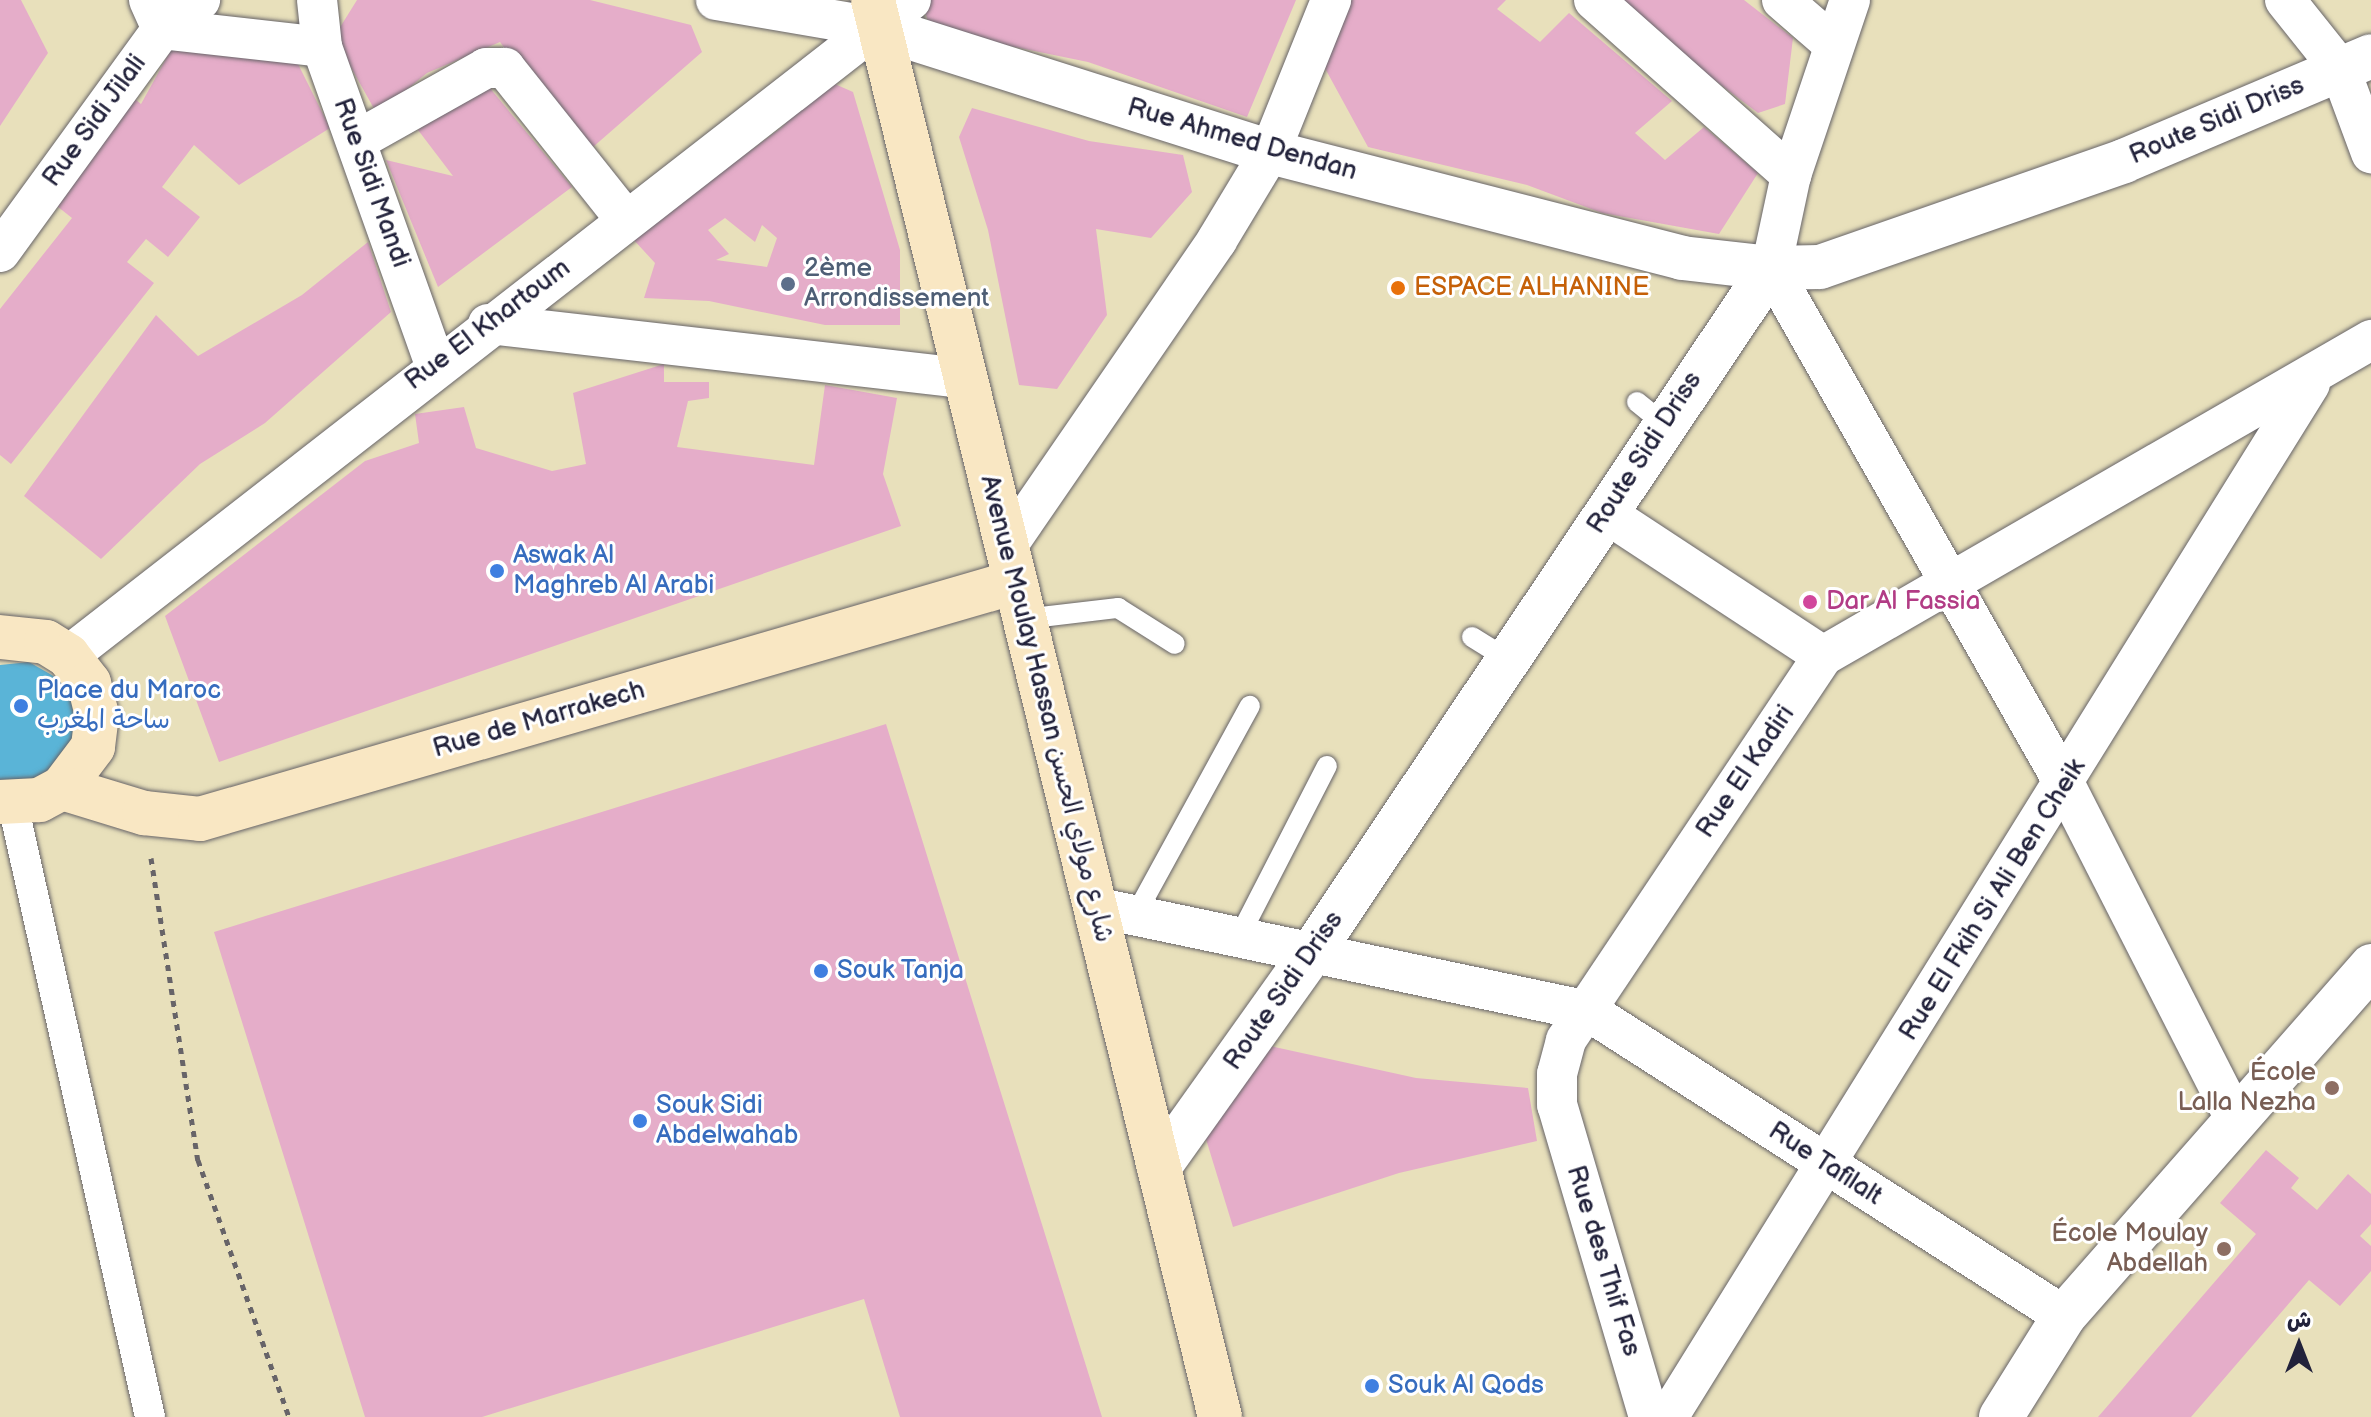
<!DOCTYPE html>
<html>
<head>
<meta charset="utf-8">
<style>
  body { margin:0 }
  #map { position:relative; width:2371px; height:1417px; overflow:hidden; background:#e8e0bb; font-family:"Balsamiq Sans","Playpen Sans Arabic",sans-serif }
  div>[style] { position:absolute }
  .water>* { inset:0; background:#5ab4d7 }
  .building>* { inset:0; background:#e5adc9 }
  .path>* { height:5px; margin-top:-2.5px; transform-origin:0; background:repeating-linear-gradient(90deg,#676468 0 6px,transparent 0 12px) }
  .roads { filter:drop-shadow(0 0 2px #676468) drop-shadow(0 0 2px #676468) }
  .service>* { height:20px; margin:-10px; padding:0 10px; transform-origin:10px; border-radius:10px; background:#fff }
  .pedestrian>* { height:30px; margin:-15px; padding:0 15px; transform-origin:15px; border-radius:15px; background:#fff }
  .minor>* { height:40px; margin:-20px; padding:0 20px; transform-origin:20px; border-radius:20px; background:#fff }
  .tertiary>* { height:44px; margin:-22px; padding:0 22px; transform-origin:22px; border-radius:22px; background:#fff }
  .secondary>* { height:44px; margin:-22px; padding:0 22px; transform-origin:22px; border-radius:22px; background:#f9e7c3 }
  .dots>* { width:22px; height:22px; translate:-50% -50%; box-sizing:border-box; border:4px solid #fff; border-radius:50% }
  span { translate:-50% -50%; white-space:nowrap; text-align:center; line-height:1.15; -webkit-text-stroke:6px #fff; paint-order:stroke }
  .street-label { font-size:26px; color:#22223b }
  .service-label { font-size:26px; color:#4e5e75 }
  .left { translate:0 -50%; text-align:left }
  .food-label { font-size:26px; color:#c56008 }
  .shop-label { font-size:26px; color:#366cbe }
  .hotel-label { font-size:26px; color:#b23c85 }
  .education-label { font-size:26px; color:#785e54 }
  .right { translate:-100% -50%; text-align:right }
  .north { position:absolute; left:2259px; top:1305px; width:80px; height:80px; -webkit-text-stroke:6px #fff; paint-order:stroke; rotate:0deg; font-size:22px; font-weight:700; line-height:32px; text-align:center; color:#22223b }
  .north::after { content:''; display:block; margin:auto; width:28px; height:36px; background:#22223b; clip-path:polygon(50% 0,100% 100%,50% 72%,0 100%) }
</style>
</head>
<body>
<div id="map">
  <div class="water">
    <i style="clip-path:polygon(29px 662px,64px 682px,75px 699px,78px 739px,39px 782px,0 783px,0 665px)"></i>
  </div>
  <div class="building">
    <i style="clip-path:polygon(0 0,21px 0,48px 53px,0 126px)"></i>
    <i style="clip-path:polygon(357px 0,590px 0,691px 25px,702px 52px,585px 154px,500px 42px,427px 73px,377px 114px,334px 37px)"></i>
    <i style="clip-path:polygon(921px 0,1296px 0,1247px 117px,1088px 62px,931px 30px)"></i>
    <i style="clip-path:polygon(1352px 0,1506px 0,1497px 9px,1540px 42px,1569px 13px,1672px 101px,1635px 133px,1665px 160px,1704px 127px,1758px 173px,1719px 234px,1602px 213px,1527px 185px,1368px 147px,1315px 50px)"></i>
    <i style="clip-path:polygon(1622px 0,1744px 0,1793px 38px,1785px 104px,1758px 113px,1656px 36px)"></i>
    <i style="clip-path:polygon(172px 48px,296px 60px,330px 128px,239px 185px,194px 145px,162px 187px,200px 217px,168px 257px,146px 239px,127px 262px,154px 283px,11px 464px,0 455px,0 309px,72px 218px,48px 199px,130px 95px,141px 104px)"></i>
    <i style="clip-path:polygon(484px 81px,572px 187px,438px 287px,386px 160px,453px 176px,418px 130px)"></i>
    <i style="clip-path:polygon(evenodd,828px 81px,853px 92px,900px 250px,900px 325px,825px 325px,709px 301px,644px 298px,655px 263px,632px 238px,781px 128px,828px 81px,725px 218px,755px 242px,762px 225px,777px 238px,767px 267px,716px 260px,729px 254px,708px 230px,725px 218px)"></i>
    <i style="clip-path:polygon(972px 108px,1089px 141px,1183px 155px,1192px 192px,1151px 238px,1096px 229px,1107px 315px,1057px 389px,1019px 385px,988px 230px,959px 137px)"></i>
    <i style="clip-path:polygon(368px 242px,391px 312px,265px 423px,200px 464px,101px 559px,24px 496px,156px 315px,198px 356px,302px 295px)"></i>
    <i style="clip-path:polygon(664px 364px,664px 382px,709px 382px,709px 398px,688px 401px,677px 447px,814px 465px,825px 385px,897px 398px,883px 474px,901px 526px,219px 762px,165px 616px,365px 461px,419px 443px,415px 414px,464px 407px,476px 448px,552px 471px,586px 464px,573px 393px)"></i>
    <i style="clip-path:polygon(886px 724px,1102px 1417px,900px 1417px,864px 1299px,482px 1417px,365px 1417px,214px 932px)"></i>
    <i style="clip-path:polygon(1261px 1044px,1416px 1078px,1528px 1088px,1537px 1141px,1399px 1173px,1233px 1227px,1205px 1136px)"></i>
    <i style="clip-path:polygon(2266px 1150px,2299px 1178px,2291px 1188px,2317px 1210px,2348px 1174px,2371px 1194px,2371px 1224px,2360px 1236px,2371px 1246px,2371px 1271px,2340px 1306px,2309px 1280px,2191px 1417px,2098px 1417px,2256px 1234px,2220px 1203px)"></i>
  </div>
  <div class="path">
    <i style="left:151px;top:858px;width:306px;rotate:81.2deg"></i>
    <i style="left:198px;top:1160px;width:273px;rotate:70.5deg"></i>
  </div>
  <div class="roads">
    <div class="service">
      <i style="left:1637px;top:402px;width:36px;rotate:39deg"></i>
      <i style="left:1024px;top:619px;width:95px;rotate:-6.7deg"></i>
      <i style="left:1118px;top:608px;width:67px;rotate:32.3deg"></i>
      <i style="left:1472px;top:637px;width:44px;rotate:31.9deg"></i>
      <i style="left:1137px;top:912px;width:235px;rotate:-61.3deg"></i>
      <i style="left:1240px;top:935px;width:190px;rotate:-62.8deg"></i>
    </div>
    <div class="pedestrian">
      <i style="left:13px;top:805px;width:627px;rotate:77.38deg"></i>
    </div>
    <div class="minor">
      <i style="left:149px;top:0;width:32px;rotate:66deg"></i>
      <i style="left:162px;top:29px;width:161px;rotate:6.4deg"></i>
      <i style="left:317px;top:0;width:47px;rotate:83.9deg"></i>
      <i style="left:322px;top:47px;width:337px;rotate:70.4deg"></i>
      <i style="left:716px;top:0;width:166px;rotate:9.7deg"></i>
      <i style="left:1594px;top:0;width:264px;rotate:41.6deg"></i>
      <i style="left:1782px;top:0;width:69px;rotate:40.9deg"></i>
      <i style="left:1850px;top:0;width:185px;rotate:108.6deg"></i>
      <i style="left:1791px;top:175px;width:95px;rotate:102.1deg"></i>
      <i style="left:1771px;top:268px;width:595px;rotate:60.37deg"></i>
      <i style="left:2065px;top:785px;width:372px;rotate:63deg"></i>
      <i style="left:2285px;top:0;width:88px;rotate:51.4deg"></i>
      <i style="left:2340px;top:69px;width:90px;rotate:69.7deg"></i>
      <i style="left:356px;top:141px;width:149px;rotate:-29.3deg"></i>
      <i style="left:486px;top:68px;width:19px"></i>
      <i style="left:505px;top:68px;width:194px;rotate:51.5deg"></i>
      <i style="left:0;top:252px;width:276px;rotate:-54deg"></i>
      <i style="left:162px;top:29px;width:48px;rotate:-37.3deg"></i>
      <i style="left:488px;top:324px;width:478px;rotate:6.5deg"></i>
      <i style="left:1607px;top:514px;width:258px;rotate:33.3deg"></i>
      <i style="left:1007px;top:546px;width:371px;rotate:-55.5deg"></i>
      <i style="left:1217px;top:240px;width:103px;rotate:-58.9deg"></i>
      <i style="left:1270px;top:152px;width:164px;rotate:-68.1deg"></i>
      <i style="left:68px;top:656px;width:1068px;rotate:-37.89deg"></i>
      <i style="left:1095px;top:907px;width:504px;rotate:11.91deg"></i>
      <i style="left:1588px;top:1011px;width:565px;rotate:32.65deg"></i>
      <i style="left:1649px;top:1417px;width:325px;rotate:-106.4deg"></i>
      <i style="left:1557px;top:1105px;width:31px;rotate:-90deg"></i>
      <i style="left:1557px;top:1074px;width:35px;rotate:-75deg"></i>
      <i style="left:1566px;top:1040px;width:462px;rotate:-56.2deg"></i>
      <i style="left:1823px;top:656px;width:633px;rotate:-29.97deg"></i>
      <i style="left:1668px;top:1417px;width:1216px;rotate:-58.14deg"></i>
    </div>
    <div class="tertiary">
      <i style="left:880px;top:28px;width:409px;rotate:17.6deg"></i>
      <i style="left:1270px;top:152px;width:425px;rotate:14.4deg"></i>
      <i style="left:1682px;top:258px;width:90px;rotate:6.4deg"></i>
      <i style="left:1771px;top:268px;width:49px;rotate:-1.2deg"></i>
      <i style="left:1820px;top:267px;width:322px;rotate:-19.2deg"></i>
      <i style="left:2124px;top:161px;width:268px;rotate:-23deg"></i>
      <i style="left:1159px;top:1167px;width:265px;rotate:-54.5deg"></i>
      <i style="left:1313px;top:951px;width:822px;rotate:-56.16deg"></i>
      <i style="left:2001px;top:1417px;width:119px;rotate:-58deg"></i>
      <i style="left:2064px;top:1316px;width:466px;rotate:-48.7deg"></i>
    </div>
    <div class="secondary">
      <i style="left:873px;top:0;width:1459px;rotate:76.24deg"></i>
      <i style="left:0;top:637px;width:46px;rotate:6.2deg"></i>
      <i style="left:46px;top:642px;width:26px;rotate:32deg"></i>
      <i style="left:68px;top:656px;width:34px;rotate:52deg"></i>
      <i style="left:89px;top:683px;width:32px;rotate:76deg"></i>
      <i style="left:97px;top:714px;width:33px;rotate:97deg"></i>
      <i style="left:93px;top:747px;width:51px;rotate:127.1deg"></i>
      <i style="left:62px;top:788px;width:26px;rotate:152deg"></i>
      <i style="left:39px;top:800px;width:39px;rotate:177deg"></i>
      <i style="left:62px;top:788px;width:86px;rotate:17deg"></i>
      <i style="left:144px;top:813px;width:56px;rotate:6.1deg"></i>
      <i style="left:200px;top:819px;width:849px;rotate:-16.21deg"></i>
    </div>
  </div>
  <div class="dots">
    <i style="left:788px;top:284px;background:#5c6f8a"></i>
    <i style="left:1398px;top:288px;background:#e8710a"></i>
    <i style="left:497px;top:571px;background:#3f7fe0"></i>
    <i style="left:1810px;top:602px;background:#d1479c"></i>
    <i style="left:21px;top:706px;background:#3f7fe0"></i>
    <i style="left:821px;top:971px;background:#3f7fe0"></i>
    <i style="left:2332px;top:1088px;background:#8d6e63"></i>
    <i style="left:640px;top:1121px;background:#3f7fe0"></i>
    <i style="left:2224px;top:1249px;background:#8d6e63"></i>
    <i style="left:1372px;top:1386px;background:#3f7fe0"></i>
  </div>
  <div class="street-label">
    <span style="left:95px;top:121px;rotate:-54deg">Rue Sidi Jilali</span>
    <span style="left:2217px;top:121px;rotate:-23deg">Route Sidi Driss</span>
    <span style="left:1242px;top:140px;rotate:16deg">Rue Ahmed Dendan</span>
    <span style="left:371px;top:183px;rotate:70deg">Rue Sidi Mandi</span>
    <span style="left:488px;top:325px;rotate:-37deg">Rue El Khartoum</span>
    <span style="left:1645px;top:453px;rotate:-57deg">Route Sidi Driss</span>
    <span style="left:1046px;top:709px;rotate:76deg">Avenue Moulay Hassan شارع مولاي الحسن</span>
    <span style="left:539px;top:720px;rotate:-16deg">Rue de Marrakech</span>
    <span style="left:1746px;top:772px;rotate:-56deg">Rue El Kadiri</span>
    <span style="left:1993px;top:900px;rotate:-58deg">Rue El Fkih Si Ali Ben Cheik</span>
    <span style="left:1284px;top:991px;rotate:-55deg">Route Sidi Driss</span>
    <span style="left:1825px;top:1164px;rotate:33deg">Rue Tafilalt</span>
    <span style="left:1603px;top:1261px;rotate:73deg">Rue des Thif Fas</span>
  </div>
  <div class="service-label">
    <span class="left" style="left:804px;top:284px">2ème<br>Arrondissement</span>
  </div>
  <div class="food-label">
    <span class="left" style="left:1414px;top:288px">ESPACE ALHANINE</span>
  </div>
  <div class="shop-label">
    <span class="left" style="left:513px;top:571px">Aswak Al<br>Maghreb Al Arabi</span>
    <span class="left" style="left:37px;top:706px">Place du Maroc<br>ساحة المغرب</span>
    <span class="left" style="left:837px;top:971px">Souk Tanja</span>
    <span class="left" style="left:656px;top:1121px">Souk Sidi<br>Abdelwahab</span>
    <span class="left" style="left:1388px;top:1386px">Souk Al Qods</span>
  </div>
  <div class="hotel-label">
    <span class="left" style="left:1826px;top:602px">Dar Al Fassia</span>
  </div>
  <div class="education-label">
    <span class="right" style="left:2316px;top:1088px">École<br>Lalla Nezha</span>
    <span class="right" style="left:2208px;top:1249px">École Moulay<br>Abdellah</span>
  </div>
  <div class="north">ش</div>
</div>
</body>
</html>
